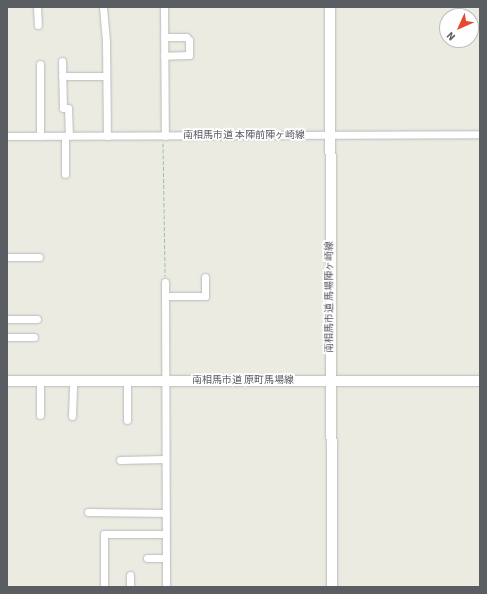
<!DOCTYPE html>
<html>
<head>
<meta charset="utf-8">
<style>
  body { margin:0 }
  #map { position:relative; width:487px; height:594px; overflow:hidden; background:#ecebe1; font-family:"Source Sans 3","Noto Sans JP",sans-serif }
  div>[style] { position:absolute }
  .path>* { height:1px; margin-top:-0.5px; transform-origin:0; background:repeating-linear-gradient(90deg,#96c3a5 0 4px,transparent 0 6px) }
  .roads { filter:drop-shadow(0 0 1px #b7b9be) drop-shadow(0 0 1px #b7b9be) }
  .street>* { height:7px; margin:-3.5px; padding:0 3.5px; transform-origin:3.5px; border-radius:3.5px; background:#fff }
  .secondary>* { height:10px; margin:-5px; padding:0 5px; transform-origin:5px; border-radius:5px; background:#fff }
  span { translate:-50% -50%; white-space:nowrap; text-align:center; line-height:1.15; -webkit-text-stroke:3.5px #fff; paint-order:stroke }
  .street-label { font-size:10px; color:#5a5d62 }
  .frame { position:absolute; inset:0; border:8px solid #5a5d62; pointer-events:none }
  .north { position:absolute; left:439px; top:8px; width:40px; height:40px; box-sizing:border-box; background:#fff; border:1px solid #bdbec0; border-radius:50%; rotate:225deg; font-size:11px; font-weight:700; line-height:16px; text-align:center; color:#5a5d62 }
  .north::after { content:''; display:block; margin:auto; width:14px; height:18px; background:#e6472e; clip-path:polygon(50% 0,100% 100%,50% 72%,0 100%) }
</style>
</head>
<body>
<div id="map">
  <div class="path">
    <i style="left:163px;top:143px;width:133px;rotate:89.1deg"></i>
  </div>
  <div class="roads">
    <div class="street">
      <i style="left:37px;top:7px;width:18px;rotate:87deg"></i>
      <i style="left:103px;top:7px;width:36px;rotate:85deg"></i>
      <i style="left:106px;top:43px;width:93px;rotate:89.4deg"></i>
      <i style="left:164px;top:7px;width:129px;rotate:89.6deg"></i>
      <i style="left:164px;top:37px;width:22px"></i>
      <i style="left:186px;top:37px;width:4px;rotate:45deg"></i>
      <i style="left:189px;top:40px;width:15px;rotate:90deg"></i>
      <i style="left:189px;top:55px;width:25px;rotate:178deg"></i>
      <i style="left:62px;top:61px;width:47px;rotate:88.8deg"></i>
      <i style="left:63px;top:108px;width:5px"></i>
      <i style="left:68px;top:108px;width:28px;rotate:88deg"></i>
      <i style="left:40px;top:64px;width:72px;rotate:90deg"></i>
      <i style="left:62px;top:76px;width:44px"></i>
      <i style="left:7px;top:136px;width:473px;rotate:-0.2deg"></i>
      <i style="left:65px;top:136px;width:38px;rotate:90deg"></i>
      <i style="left:7px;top:257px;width:32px"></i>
      <i style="left:165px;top:282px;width:305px;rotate:89.8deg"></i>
      <i style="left:165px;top:296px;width:40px"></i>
      <i style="left:205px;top:296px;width:19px;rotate:-90deg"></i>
      <i style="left:7px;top:319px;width:30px"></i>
      <i style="left:7px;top:337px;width:27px"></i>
      <i style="left:40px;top:415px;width:34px;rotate:-90deg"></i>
      <i style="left:72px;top:416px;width:35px;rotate:-88deg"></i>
      <i style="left:127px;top:420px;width:39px;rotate:-90deg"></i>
      <i style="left:120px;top:460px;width:45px;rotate:-1.3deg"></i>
      <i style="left:88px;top:512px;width:77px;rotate:0.7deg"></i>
      <i style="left:147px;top:558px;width:18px"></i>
      <i style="left:130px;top:575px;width:12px;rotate:90deg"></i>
      <i style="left:104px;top:587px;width:53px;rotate:-90deg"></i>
      <i style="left:104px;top:534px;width:61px"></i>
    </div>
    <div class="secondary">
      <i style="left:330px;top:7px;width:580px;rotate:89.8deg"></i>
      <i style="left:7px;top:381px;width:473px"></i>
    </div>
  </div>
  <div class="street-label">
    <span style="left:244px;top:136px">南相馬市道 本陣前陣ヶ崎線</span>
    <span style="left:330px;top:297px;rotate:-90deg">南相馬市道 馬場陣ヶ崎線</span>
    <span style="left:243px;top:381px">南相馬市道 原町馬場線</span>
  </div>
  <div class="frame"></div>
  <div class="north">N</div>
</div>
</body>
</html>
